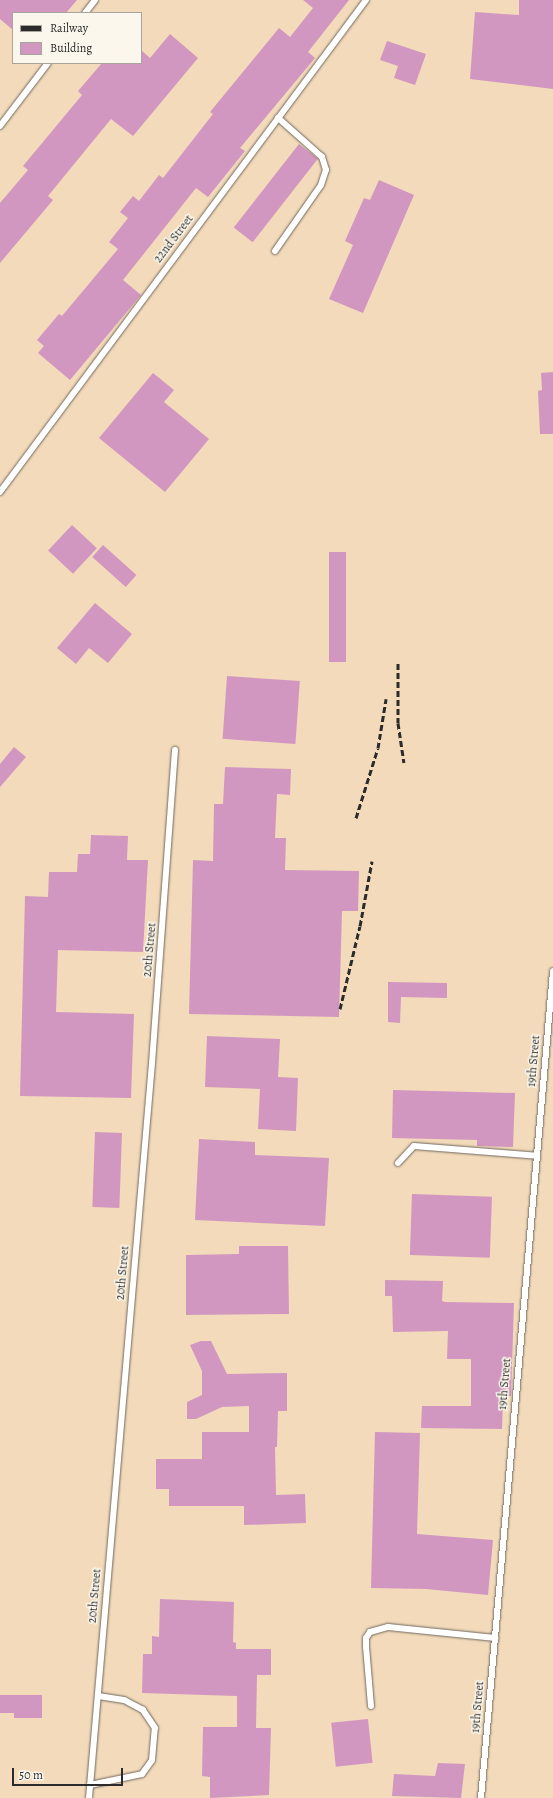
<!DOCTYPE html>
<html>
<head>
<meta charset="utf-8">
<style>
  body { margin:0 }
  #map { position:relative; width:553px; height:1798px; overflow:hidden; background:#f2daba; font-family:Alegreya,serif }
  div>[style] { position:absolute }
  .building>* { inset:0; background:#d297c0; transform-origin:0 0 }
  .roads { filter:drop-shadow(0 0 1px #71685d) drop-shadow(0 0 1px #71685d) }
  .lane>* { height:6px; margin:-3px; padding:0 3px; transform-origin:3px; border-radius:3px; background:#fff }
  .rail>* { height:3px; margin-top:-1.5px; transform-origin:0; background:repeating-linear-gradient(90deg,#2b2b2b 0 6px,transparent 0 9px) }
  span { translate:-50% -50%; white-space:nowrap; text-align:center; line-height:1.15; -webkit-text-stroke:3px #fbf7ec; paint-order:stroke }
  .street-label { font-size:12px; color:#2b2b2b }
  .legend { position:absolute; left:12px; top:12px; width:130px; height:52px; box-sizing:border-box; background:#fbf7ec; border:1px solid #a8a59f; margin:0; padding:5px 7px; list-style:none; font-size:12px; color:#2b2b2b }
  .legend li { display:flex; align-items:center; gap:8px; height:20px }
  .legend b { width:20px; border:1px solid #a8a59f }
  .scale { position:absolute; left:12px; top:1768px; width:111px; height:18px; box-sizing:border-box; border:2px solid #2b2b2b; border-top:0; padding-left:5px; font-size:12px; line-height:14px; white-space:nowrap; color:#2b2b2b; -webkit-text-stroke:3px #fbf7ec; paint-order:stroke }
</style>
</head>
<body>
<div id="map">
  <div class="building">
    <i style="clip-path:polygon(0 0,77px 0,66px 13px,13px 13px,13px 30px,0 19px)"></i>
    <i style="clip-path:polygon(303px 0,349px 0,308px 52px,315px 58px,240px 148px,245px 151px,208px 197px,196px 188px,123px 280px,141px 295px,70px 380px,38px 353px,44px 346px,37px 340px,59px 314px,62px 316px,118px 249px,109px 242px,128px 218px,120px 212px,133px 196px,139px 201px,159px 175px,163px 178px,213px 114px,210px 112px,279px 28px,290px 37px,313px 8px)"></i>
    <i style="clip-path:polygon(519px 0,553px 0,553px 89px,470px 79px,475px 12px,519px 15px)"></i>
    <i style="clip-path:polygon(170px 34px,198px 58px,133px 136px,111px 119px,48px 196px,53px 200px,0 263px,0 203px,28px 170px,23px 166px,82px 95px,78px 91px,102px 63px,141px 63px,141px 50px,150px 58px)"></i>
    <i style="clip-path:polygon(387px 41px,426px 54px,415px 85px,394px 78px,398px 66px,380px 60px)"></i>
    <i style="left:299px;top:144px;width:24px;height:106px;rotate:38deg"></i>
    <i style="clip-path:polygon(379px 180px,414px 195px,363px 313px,329px 299px,353px 245px,345px 241px,364px 198px,370px 200px)"></i>
    <i style="clip-path:polygon(553px 372px,553px 434px,540px 434px,538px 391px,542px 390px,541px 373px)"></i>
    <i style="clip-path:polygon(153px 373px,174px 390px,164px 402px,209px 439px,165px 492px,99px 438px)"></i>
    <i style="left:72px;top:525px;width:34px;height:35px;rotate:43deg"></i>
    <i style="left:103px;top:545px;width:45px;height:16px;rotate:42deg"></i>
    <i style="left:329px;top:552px;width:17px;height:110px"></i>
    <i style="clip-path:polygon(95px 603px,132px 634px,108px 663px,89px 648px,76px 664px,57px 648px)"></i>
    <i style="left:227px;top:676px;width:73px;height:63px;rotate:4deg"></i>
    <i style="clip-path:polygon(14px 747px,26px 757px,0 787px,0 764px)"></i>
    <i style="clip-path:polygon(225px 767px,291px 769px,290px 795px,277px 794px,275px 838px,286px 838px,285px 870px,359px 871px,358px 911px,342px 911px,339px 1017px,189px 1014px,193px 860px,213px 861px,214px 804px,223px 804px)"></i>
    <i style="clip-path:polygon(91px 835px,128px 836px,127px 860px,148px 860px,143px 952px,58px 950px,56px 1012px,134px 1014px,131px 1098px,20px 1096px,25px 896px,48px 897px,49px 872px,77px 872px,78px 854px,90px 854px)"></i>
    <i style="clip-path:polygon(388px 982px,447px 983px,447px 998px,401px 997px,400px 1023px,388px 1022px)"></i>
    <i style="clip-path:polygon(207px 1036px,280px 1039px,278px 1077px,298px 1078px,296px 1131px,258px 1129px,260px 1089px,205px 1087px)"></i>
    <i style="clip-path:polygon(393px 1090px,515px 1093px,513px 1147px,477px 1146px,477px 1140px,392px 1138px)"></i>
    <i style="left:95px;top:1132px;width:27px;height:75px;rotate:2deg"></i>
    <i style="clip-path:polygon(199px 1139px,255px 1142px,255px 1155px,329px 1158px,325px 1226px,195px 1220px)"></i>
    <i style="left:412px;top:1194px;width:80px;height:61px;rotate:2deg"></i>
    <i style="clip-path:polygon(239px 1246px,288px 1246px,289px 1314px,186px 1315px,186px 1255px,239px 1254px)"></i>
    <i style="clip-path:polygon(385px 1280px,443px 1281px,442px 1301px,445px 1302px,514px 1303px,511px 1396px,503px 1396px,502px 1429px,421px 1428px,422px 1406px,471px 1406px,471px 1359px,447px 1359px,448px 1331px,393px 1332px,392px 1296px,385px 1296px)"></i>
    <i style="clip-path:polygon(201px 1341px,211px 1341px,227px 1374px,287px 1373px,287px 1411px,278px 1411px,277px 1447px,275px 1447px,276px 1495px,305px 1494px,306px 1523px,244px 1525px,244px 1506px,169px 1506px,169px 1489px,156px 1489px,156px 1459px,202px 1459px,202px 1432px,249px 1432px,249px 1406px,222px 1407px,196px 1419px,187px 1419px,187px 1402px,202px 1395px,202px 1371px,190px 1345px)"></i>
    <i style="clip-path:polygon(375px 1432px,420px 1433px,417px 1534px,493px 1540px,488px 1595px,426px 1589px,371px 1588px)"></i>
    <i style="clip-path:polygon(160px 1599px,234px 1602px,233px 1642px,236px 1643px,236px 1649px,271px 1649px,271px 1675px,257px 1675px,256px 1728px,271px 1728px,269px 1795px,210px 1798px,210px 1777px,202px 1776px,203px 1727px,237px 1727px,237px 1696px,142px 1693px,143px 1654px,152px 1654px,152px 1636px,159px 1637px)"></i>
    <i style="clip-path:polygon(0 1695px,42px 1695px,42px 1718px,14px 1718px,14px 1713px,0 1713px)"></i>
    <i style="left:368px;top:1719px;width:44px;height:37px;rotate:84deg"></i>
    <i style="clip-path:polygon(438px 1763px,465px 1764px,461px 1798px,392px 1796px,394px 1774px,435px 1776px)"></i>
  </div>
  <div class="roads">
    <div class="lane">
      <i style="left:85px;top:13px;width:16px;rotate:-52deg"></i>
      <i style="left:0;top:126px;width:79px;rotate:-52.7deg"></i>
      <i style="left:275px;top:251px;width:80px;rotate:-55.1deg"></i>
      <i style="left:321px;top:185px;width:16px;rotate:-72deg"></i>
      <i style="left:326px;top:170px;width:14px;rotate:-107deg"></i>
      <i style="left:322px;top:157px;width:59px;rotate:-138.4deg"></i>
      <i style="left:0;top:492px;width:613px;rotate:-53.35deg"></i>
      <i style="left:398px;top:1163px;width:23px;rotate:-47deg"></i>
      <i style="left:414px;top:1146px;width:123px;rotate:4.6deg"></i>
      <i style="left:371px;top:1706px;width:59px;rotate:-94.8deg"></i>
      <i style="left:366px;top:1647px;width:9px;rotate:-90deg"></i>
      <i style="left:366px;top:1638px;width:7px;rotate:-56deg"></i>
      <i style="left:370px;top:1632px;width:19px;rotate:-16deg"></i>
      <i style="left:388px;top:1627px;width:108px;rotate:5.9deg"></i>
      <i style="left:90px;top:1785px;width:53px;rotate:-11.9deg"></i>
      <i style="left:142px;top:1774px;width:17px;rotate:-54deg"></i>
      <i style="left:152px;top:1760px;width:32px;rotate:-85deg"></i>
      <i style="left:155px;top:1728px;width:22px;rotate:-124deg"></i>
      <i style="left:143px;top:1710px;width:21px;rotate:-152deg"></i>
      <i style="left:124px;top:1700px;width:26px;rotate:-171deg"></i>
      <i style="left:89px;top:1798px;width:738px;rotate:-85.1deg"></i>
      <i style="left:152px;top:1063px;width:314px;rotate:-85.8deg"></i>
      <i style="left:481px;top:1798px;width:830px;rotate:-85.02deg"></i>
    </div>
  </div>
  <div class="rail">
    <i style="left:398px;top:663px;width:60px;rotate:90deg"></i>
    <i style="left:398px;top:723px;width:40px;rotate:81.5deg"></i>
    <i style="left:356px;top:818px;width:73px;rotate:-72.6deg"></i>
    <i style="left:378px;top:748px;width:50px;rotate:-80.7deg"></i>
    <i style="left:340px;top:1009px;width:85px;rotate:-76.5deg"></i>
    <i style="left:360px;top:926px;width:66px;rotate:-79.5deg"></i>
  </div>
  <div class="street-label">
    <span style="left:174px;top:239px;rotate:-53deg">22nd Street</span>
    <span style="left:150px;top:950px;rotate:-85deg">20th Street</span>
    <span style="left:534px;top:1061px;rotate:-85deg">19th Street</span>
    <span style="left:123px;top:1273px;rotate:-85deg">20th Street</span>
    <span style="left:505px;top:1384px;rotate:-85deg">19th Street</span>
    <span style="left:95px;top:1596px;rotate:-85deg">20th Street</span>
    <span style="left:478px;top:1707px;rotate:-85deg">19th Street</span>
  </div>
  <ul class="legend">
  <li><b style="height:5px;background:#2b2b2b"></b>Railway</li>
  <li><b style="height:11px;background:#d297c0"></b>Building</li>
  </ul>
  <div class="scale">50 m</div>
</div>
</body>
</html>
